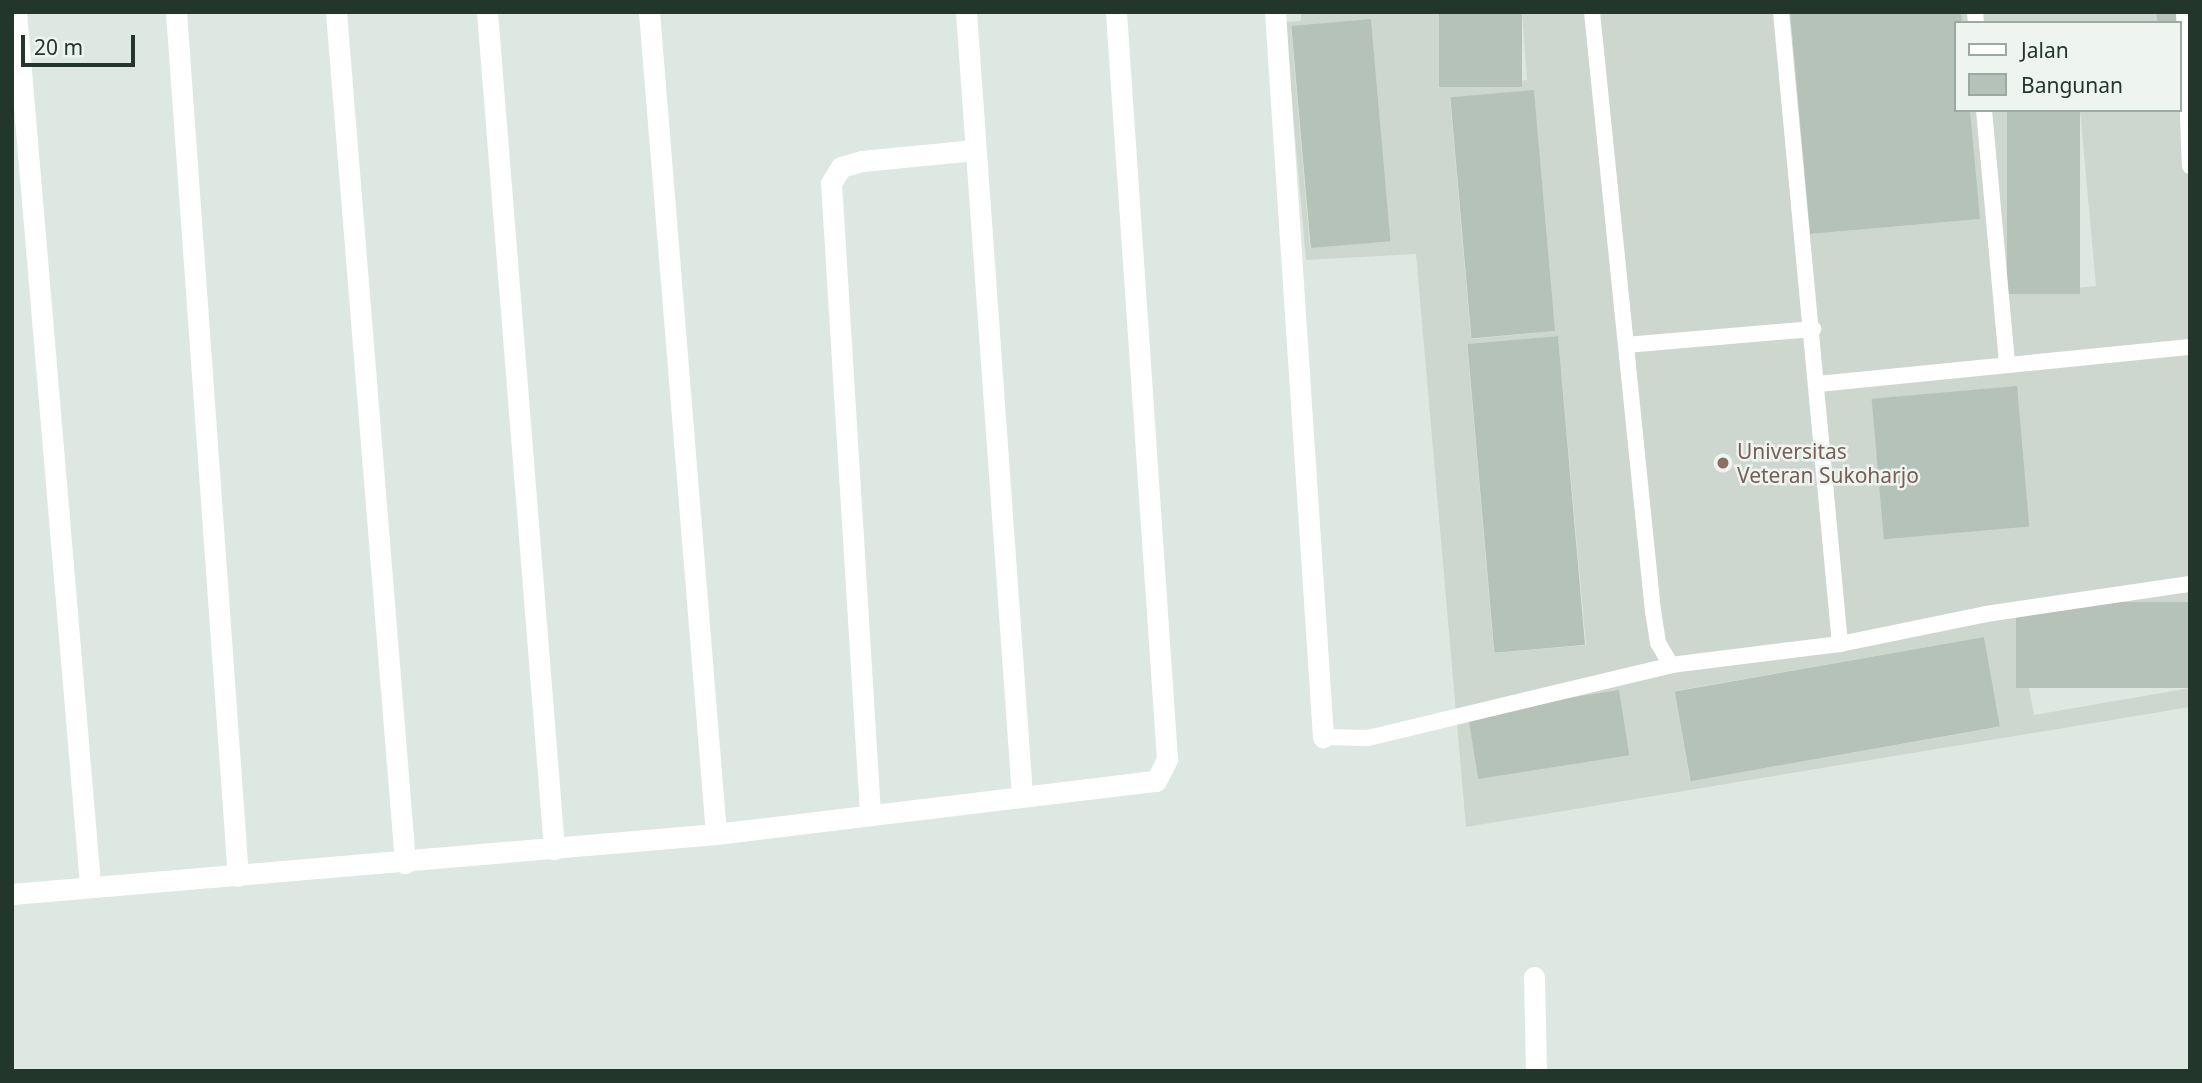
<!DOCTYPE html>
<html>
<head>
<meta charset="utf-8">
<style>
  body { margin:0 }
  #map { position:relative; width:2202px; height:1083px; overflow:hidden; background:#dee8e2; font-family:"Noto Sans",sans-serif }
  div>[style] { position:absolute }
  .built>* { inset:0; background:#cdd7d0; transform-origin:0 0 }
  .building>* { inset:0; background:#b4c2ba; transform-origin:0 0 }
  .lane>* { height:16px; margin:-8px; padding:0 8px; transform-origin:8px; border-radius:8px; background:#fff }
  .street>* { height:21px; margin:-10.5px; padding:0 10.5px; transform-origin:10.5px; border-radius:10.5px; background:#fff }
  .dots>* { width:19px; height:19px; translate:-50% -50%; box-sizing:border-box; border:4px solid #eef5f0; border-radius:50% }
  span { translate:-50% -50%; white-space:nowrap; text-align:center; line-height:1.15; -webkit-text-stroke:5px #eef5f0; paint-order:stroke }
  .education-label { font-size:21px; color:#785e54 }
  .left { translate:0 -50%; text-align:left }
  .frame { position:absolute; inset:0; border:14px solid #22362c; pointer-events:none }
  .legend { position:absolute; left:1954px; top:21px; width:228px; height:91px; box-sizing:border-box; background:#eef5f0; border:2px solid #9ca9a2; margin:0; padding:9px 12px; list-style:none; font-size:21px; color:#22362c }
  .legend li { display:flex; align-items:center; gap:14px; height:35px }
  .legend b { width:35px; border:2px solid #9ca9a2 }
  .scale { position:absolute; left:21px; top:35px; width:114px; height:32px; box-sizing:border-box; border:4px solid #22362c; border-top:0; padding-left:9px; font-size:21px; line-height:24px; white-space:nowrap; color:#22362c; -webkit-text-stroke:5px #eef5f0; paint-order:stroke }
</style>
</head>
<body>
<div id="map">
  <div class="built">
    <i style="clip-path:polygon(evenodd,1301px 12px,1439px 12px,1446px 87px,1527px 80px,1522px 12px,1790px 12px,1810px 234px,1979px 219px,1970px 110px,2007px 110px,2024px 293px,2096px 286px,2080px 110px,2179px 110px,2179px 95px,2190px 94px,2190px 602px,2019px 633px,2034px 715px,2190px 688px,2190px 707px,1466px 827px,1416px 254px,1306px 260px,1285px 22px,1301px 21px,1301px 12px,1371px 20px,1390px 240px,1310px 248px,1291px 27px,1371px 20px,1301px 12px,1534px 91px,1555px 331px,1471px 339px,1450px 98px,1534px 91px,1301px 12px,1558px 336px,1586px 645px,1494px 653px,1467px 344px,1558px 336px,1301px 12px,2016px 387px,2029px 526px,1884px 538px,1872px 399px,2016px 387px,1301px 12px,1984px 637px,1999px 727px,1690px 781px,1675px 691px,1984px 637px)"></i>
    <i style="left:1961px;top:12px;width:195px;height:11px"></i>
  </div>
  <div class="building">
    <i style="left:1439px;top:12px;width:83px;height:75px"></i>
    <i style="clip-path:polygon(1790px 12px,1961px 12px,1962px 23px,1955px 23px,1955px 110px,1970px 110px,1980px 219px,1810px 234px)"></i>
    <i style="clip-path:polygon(2156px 12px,2190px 12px,2190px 94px,2179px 95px,2179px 23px,2157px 23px)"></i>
    <i style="left:1371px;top:19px;width:223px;height:80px;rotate:85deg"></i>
    <i style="left:1534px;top:90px;width:242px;height:84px;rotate:85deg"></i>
    <i style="left:2007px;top:110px;width:73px;height:184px"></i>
    <i style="left:1558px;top:336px;width:310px;height:91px;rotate:85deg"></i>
    <i style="left:2017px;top:386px;width:141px;height:146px;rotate:85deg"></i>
    <i style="left:2190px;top:602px;width:86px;height:174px;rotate:90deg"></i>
    <i style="left:1984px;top:637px;width:91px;height:314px;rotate:80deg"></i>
    <i style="left:1619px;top:690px;width:66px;height:153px;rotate:81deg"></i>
  </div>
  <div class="lane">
    <i style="left:1592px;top:12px;width:602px;rotate:84.19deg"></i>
    <i style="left:1653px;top:611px;width:32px;rotate:81deg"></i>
    <i style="left:1658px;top:643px;width:26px;rotate:59deg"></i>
    <i style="left:1781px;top:12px;width:635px;rotate:84.67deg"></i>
    <i style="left:1975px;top:12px;width:11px;rotate:85deg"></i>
    <i style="left:2184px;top:12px;width:154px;rotate:87.8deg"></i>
    <i style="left:1984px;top:110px;width:252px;rotate:84.8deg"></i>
    <i style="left:1626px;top:345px;width:188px;rotate:-4.9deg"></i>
    <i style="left:1818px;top:384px;width:374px;rotate:-5.7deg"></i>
    <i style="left:1323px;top:737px;width:45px;rotate:1.3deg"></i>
    <i style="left:1368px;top:738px;width:312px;rotate:-13.5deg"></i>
    <i style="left:1671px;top:665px;width:170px;rotate:-7.1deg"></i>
    <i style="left:1840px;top:644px;width:149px;rotate:-11.6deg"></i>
    <i style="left:1986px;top:614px;width:206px;rotate:-8.4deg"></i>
  </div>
  <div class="street">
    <i style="left:16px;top:12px;width:876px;rotate:85.15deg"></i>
    <i style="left:176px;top:12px;width:866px;rotate:85.9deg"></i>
    <i style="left:336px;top:12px;width:854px;rotate:85.36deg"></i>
    <i style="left:487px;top:12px;width:840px;rotate:85.42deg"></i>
    <i style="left:649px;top:12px;width:825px;rotate:85.34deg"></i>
    <i style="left:966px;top:12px;width:785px;rotate:85.91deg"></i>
    <i style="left:1275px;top:12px;width:727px;rotate:86.21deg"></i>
    <i style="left:870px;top:813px;width:631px;rotate:-93.54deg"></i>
    <i style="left:831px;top:183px;width:19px;rotate:-58deg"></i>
    <i style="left:841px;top:167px;width:22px;rotate:-16deg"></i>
    <i style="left:862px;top:161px;width:113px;rotate:-5.6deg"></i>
    <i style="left:12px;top:894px;width:707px;rotate:-4.87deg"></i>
    <i style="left:716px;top:834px;width:443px;rotate:-6.9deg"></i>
    <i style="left:1156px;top:781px;width:25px;rotate:-63deg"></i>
    <i style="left:1167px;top:759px;width:749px;rotate:-93.91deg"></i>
    <i style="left:1534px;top:977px;width:94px;rotate:88.8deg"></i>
  </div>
  <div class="dots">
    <i style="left:1723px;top:463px;background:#8d6e63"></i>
  </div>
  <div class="education-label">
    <span class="left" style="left:1737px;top:463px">Universitas<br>Veteran Sukoharjo</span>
  </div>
  <div class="frame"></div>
  <ul class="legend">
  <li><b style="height:9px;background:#fff"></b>Jalan</li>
  <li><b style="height:19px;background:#b4c2ba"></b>Bangunan</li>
  </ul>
  <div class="scale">20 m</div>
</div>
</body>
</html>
